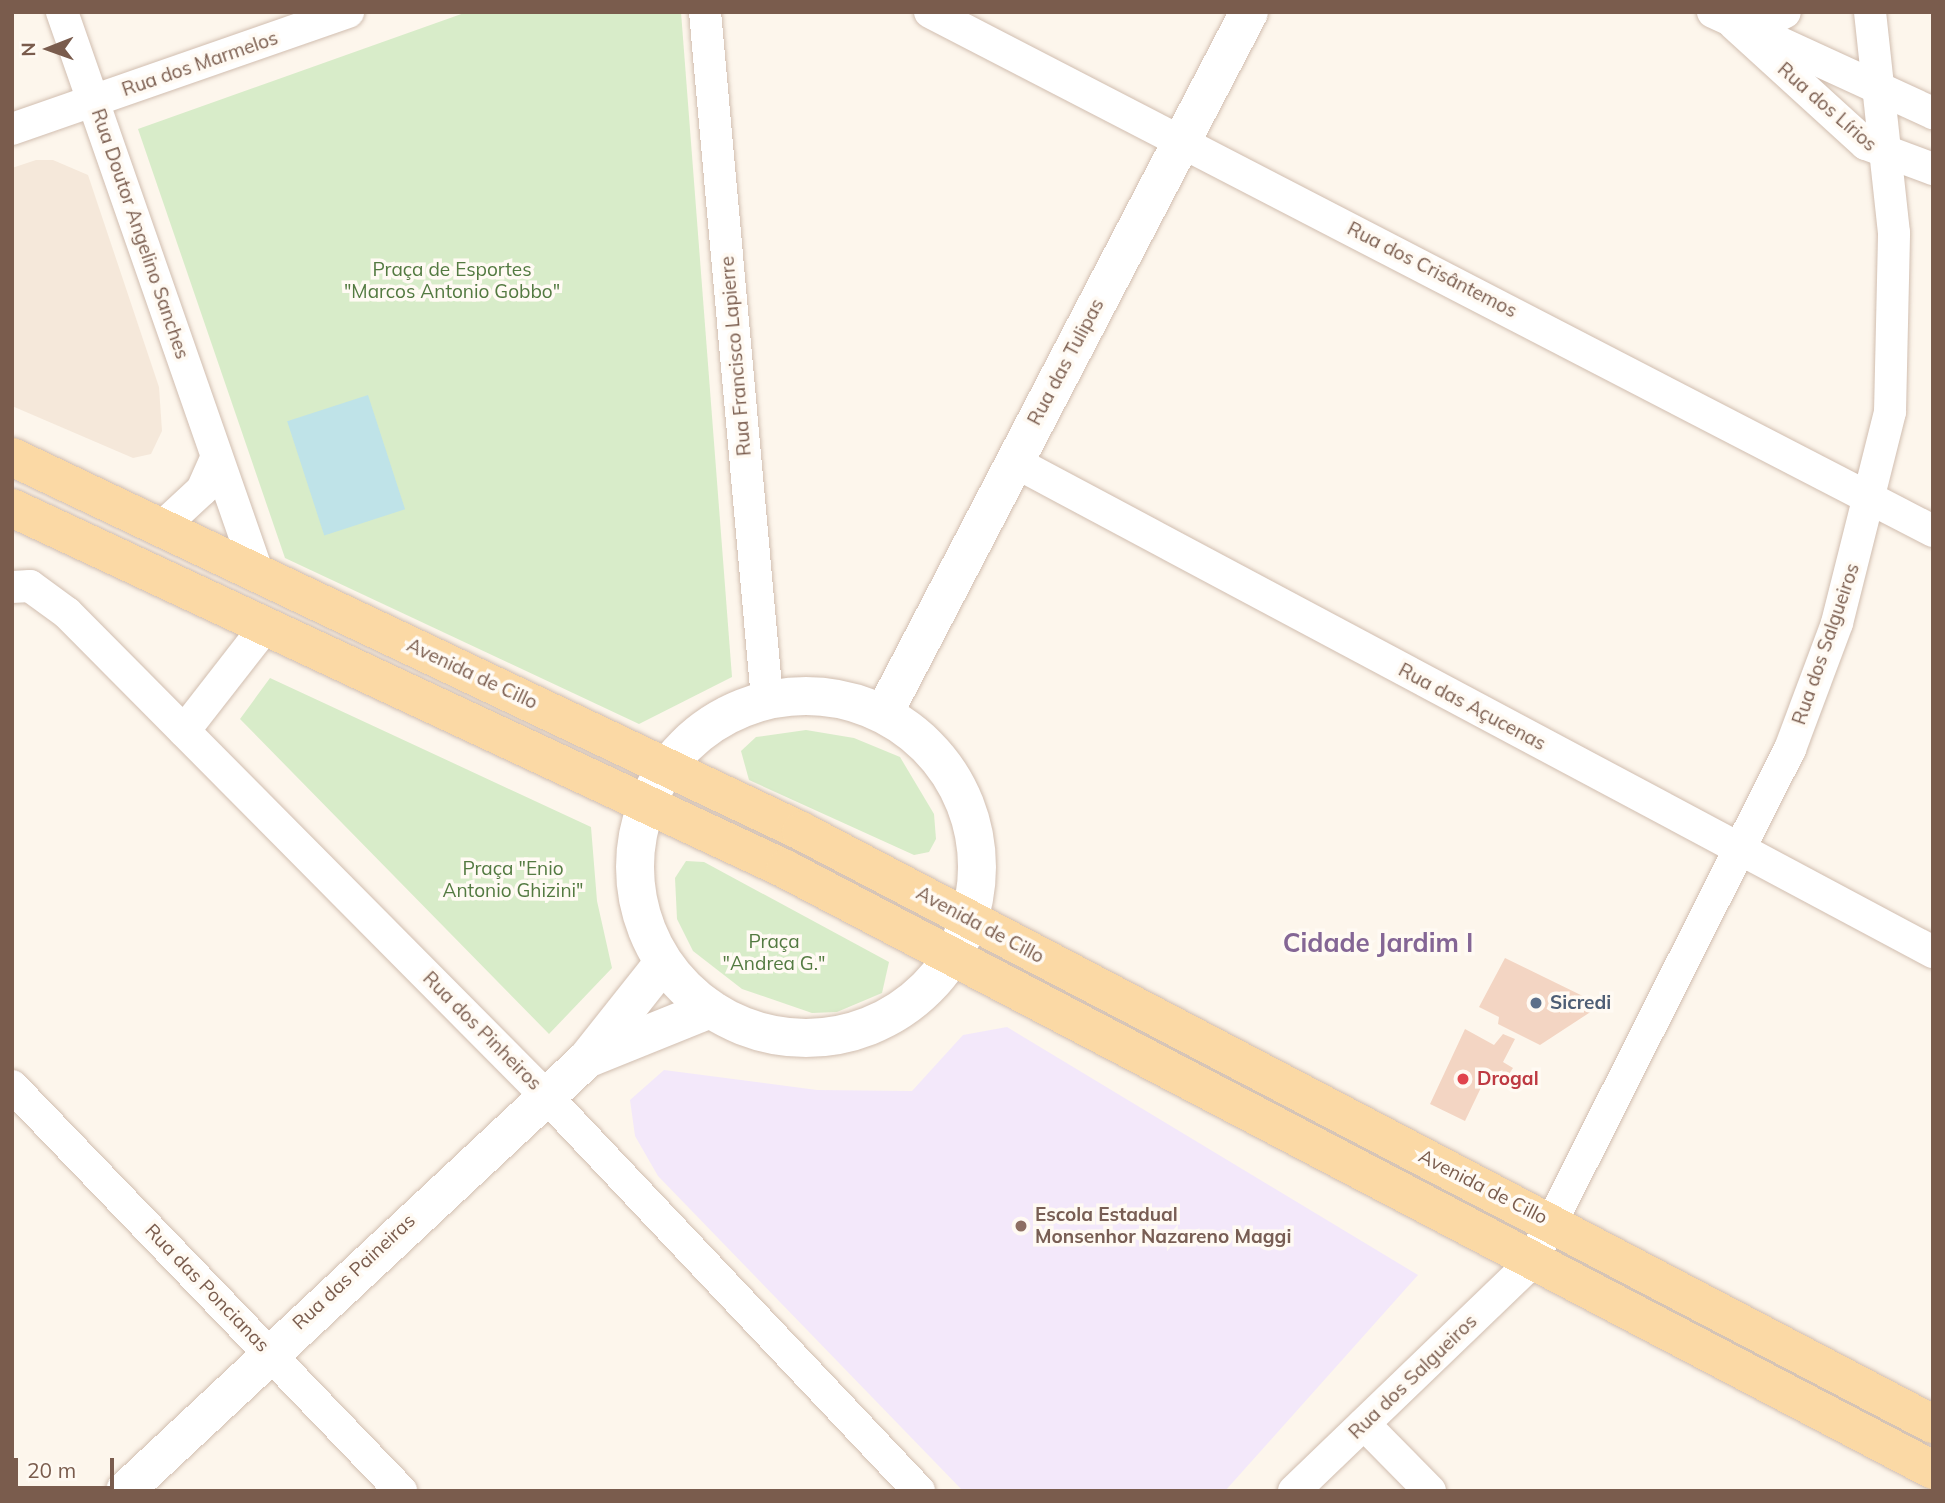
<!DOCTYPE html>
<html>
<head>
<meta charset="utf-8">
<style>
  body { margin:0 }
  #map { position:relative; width:1945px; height:1503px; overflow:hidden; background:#fdf6ec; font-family:Mulish,sans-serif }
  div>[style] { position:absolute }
  .residential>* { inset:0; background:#f5e8da }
  .education>* { inset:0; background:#f3e8fa }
  .green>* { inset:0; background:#d8ecc9 }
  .water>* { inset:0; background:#bfe3e8; transform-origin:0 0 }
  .building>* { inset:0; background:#f3d5c3 }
  .roads { filter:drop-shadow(0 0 2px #d1beb0) drop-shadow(0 0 2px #d1beb0) }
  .street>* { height:32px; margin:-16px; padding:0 16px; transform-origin:16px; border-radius:16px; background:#fff }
  .secondary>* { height:38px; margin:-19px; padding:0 19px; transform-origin:19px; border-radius:19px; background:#fff }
  .secondary>.ring { margin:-19px; padding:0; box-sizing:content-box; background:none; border:38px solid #fff; border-radius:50% }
  .primary>* { height:38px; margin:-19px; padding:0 19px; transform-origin:19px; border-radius:19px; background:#fbd9a5 }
  .dots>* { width:19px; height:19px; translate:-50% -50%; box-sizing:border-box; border:4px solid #fffaf3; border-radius:50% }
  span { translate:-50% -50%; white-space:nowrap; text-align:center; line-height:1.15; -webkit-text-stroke:7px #fffaf3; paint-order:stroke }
  .street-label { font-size:19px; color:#7a5c4d }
  .park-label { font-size:19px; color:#537a41 }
  .service-label { font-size:19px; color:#4e5e75; font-weight:700 }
  .left { translate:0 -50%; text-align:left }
  .health-label { font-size:19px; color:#be3a42; font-weight:700 }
  .education-label { font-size:19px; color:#785e54; font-weight:700 }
  .district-label { font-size:26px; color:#846695; font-weight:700 }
  .frame { position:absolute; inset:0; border:14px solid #7a5c4d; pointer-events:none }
  .north { position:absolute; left:14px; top:14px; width:70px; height:70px; -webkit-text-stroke:5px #fffaf3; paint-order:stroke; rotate:269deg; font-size:19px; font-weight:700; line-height:28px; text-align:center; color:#7a5c4d }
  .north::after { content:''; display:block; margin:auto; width:24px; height:32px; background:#7a5c4d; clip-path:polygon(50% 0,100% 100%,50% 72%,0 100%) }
  .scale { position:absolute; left:14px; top:1458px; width:100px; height:32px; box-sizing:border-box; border:4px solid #7a5c4d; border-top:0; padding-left:9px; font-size:21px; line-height:24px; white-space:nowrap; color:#7a5c4d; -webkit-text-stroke:5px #fffaf3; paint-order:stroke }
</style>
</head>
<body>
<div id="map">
  <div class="residential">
    <i style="clip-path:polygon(36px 160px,53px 160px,88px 175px,159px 387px,162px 431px,151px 454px,133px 458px,12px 406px,12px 168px)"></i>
  </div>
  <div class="education">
    <i style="clip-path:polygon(1007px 1027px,1418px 1275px,1225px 1491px,963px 1491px,658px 1176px,635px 1136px,630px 1100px,664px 1070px,817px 1090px,912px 1091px,963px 1035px)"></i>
  </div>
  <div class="green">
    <i style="clip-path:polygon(467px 12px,681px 12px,732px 677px,639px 724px,285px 558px,138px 129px)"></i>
    <i style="clip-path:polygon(270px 678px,591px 827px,597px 901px,612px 968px,549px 1034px,240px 719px)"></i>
    <i style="clip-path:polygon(806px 730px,854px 738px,900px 757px,934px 814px,936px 839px,929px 852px,914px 855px,749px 780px,741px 751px,756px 737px)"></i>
    <i style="clip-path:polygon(686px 861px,704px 862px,889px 962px,882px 993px,837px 1012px,812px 1013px,742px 989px,693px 951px,677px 919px,675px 878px)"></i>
  </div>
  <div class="water">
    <i style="left:368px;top:395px;width:120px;height:85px;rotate:72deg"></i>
  </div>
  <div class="building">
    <i style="clip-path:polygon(1505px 958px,1591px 1000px,1592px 1011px,1540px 1045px,1498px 1024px,1499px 1017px,1479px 1007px)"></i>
    <i style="clip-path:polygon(1465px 1029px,1494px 1045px,1503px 1034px,1515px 1039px,1503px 1062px,1513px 1068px,1503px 1083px,1487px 1075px,1465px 1121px,1430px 1104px)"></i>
  </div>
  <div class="roads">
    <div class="street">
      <i style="left:62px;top:12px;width:592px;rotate:70.77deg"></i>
      <i style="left:705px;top:12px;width:690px;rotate:84.84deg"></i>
      <i style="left:930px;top:12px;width:1129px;rotate:27.36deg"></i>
      <i style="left:1713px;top:12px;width:242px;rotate:24.7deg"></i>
      <i style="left:1734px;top:24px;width:178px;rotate:42.3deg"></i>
      <i style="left:1866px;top:144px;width:72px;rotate:20.5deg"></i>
      <i style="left:1750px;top:30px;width:39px;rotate:-27deg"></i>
      <i style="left:12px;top:129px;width:356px;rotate:-19.2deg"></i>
      <i style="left:1013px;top:461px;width:1043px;rotate:28.09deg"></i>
      <i style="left:162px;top:527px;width:54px;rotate:-42.8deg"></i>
      <i style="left:202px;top:490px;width:36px;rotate:-66deg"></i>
      <i style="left:12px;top:587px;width:18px;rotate:-3deg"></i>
      <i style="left:30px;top:586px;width:46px;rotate:36.1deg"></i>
      <i style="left:67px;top:613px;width:679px;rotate:45.24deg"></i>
      <i style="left:545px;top:1095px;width:545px;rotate:46.64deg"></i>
      <i style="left:184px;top:731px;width:132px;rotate:-52.1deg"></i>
      <i style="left:12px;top:1086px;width:562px;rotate:46.15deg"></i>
      <i style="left:1364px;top:1424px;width:94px;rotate:45.4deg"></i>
      <i style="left:1294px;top:1491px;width:329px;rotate:-43.9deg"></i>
      <i style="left:1531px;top:1263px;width:576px;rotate:-63.26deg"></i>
      <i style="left:1790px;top:749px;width:134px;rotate:-69.5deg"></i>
      <i style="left:1837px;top:623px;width:218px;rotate:-75.9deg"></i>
      <i style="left:1890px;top:412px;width:179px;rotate:-88.7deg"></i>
      <i style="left:1894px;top:233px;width:222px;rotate:-96.2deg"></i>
    </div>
    <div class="secondary">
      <i class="ring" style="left:635px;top:696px;width:304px;height:304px"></i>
      <i style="left:884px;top:713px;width:790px;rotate:-62.49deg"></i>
      <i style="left:589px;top:1058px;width:131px;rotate:-22deg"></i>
      <i style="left:125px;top:1491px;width:633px;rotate:-43.08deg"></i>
      <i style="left:587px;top:1059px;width:122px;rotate:-51.6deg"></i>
    </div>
    <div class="primary">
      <i style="left:12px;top:457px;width:873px;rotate:25.36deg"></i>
      <i style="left:801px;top:831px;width:1278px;rotate:27.65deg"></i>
      <i style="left:12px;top:508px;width:853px;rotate:25.03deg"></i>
      <i style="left:785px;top:869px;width:1296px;rotate:27.63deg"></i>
    </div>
  </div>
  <div class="dots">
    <i style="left:1536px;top:1003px;background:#5c6f8a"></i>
    <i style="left:1463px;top:1079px;background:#e0444e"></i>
    <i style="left:1021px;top:1226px;background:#8d6e63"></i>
  </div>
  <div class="street-label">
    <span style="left:200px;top:64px;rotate:-19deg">Rua dos Marmelos</span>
    <span style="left:1827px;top:107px;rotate:41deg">Rua dos Lírios</span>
    <span style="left:140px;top:234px;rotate:71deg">Rua Doutor Angelino Sanches</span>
    <span style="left:1432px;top:270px;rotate:27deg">Rua dos Crisântemos</span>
    <span style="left:736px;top:356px;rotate:-95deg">Rua Francisco Lapierre</span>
    <span style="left:1066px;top:362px;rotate:-62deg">Rua das Tulipas</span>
    <span style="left:1826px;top:644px;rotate:-71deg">Rua dos Salgueiros</span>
    <span style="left:472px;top:674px;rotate:25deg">Avenida de Cillo</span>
    <span style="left:1472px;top:707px;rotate:28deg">Rua das Açucenas</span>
    <span style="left:980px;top:925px;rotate:28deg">Avenida de Cillo</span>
    <span style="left:482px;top:1031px;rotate:45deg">Rua dos Pinheiros</span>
    <span style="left:1483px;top:1187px;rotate:27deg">Avenida de Cillo</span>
    <span style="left:354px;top:1272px;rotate:-43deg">Rua das Paineiras</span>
    <span style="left:207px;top:1288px;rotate:46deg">Rua das Poncianas</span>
    <span style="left:1413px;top:1377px;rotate:-44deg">Rua dos Salgueiros</span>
  </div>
  <div class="park-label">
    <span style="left:452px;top:281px">Praça de Esportes<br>"Marcos Antonio Gobbo"</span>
    <span style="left:513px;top:880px">Praça "Enio<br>Antonio Ghizini"</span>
    <span style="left:774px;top:953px">Praça<br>"Andrea G."</span>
  </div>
  <div class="service-label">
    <span class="left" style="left:1550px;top:1003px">Sicredi</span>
  </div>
  <div class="health-label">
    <span class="left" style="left:1477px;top:1079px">Drogal</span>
  </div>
  <div class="education-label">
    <span class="left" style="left:1035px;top:1226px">Escola Estadual<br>Monsenhor Nazareno Maggi</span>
  </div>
  <div class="district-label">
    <span style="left:1378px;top:943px">Cidade Jardim I</span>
  </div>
  <div class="frame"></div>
  <div class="north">N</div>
  <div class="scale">20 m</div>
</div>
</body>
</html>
